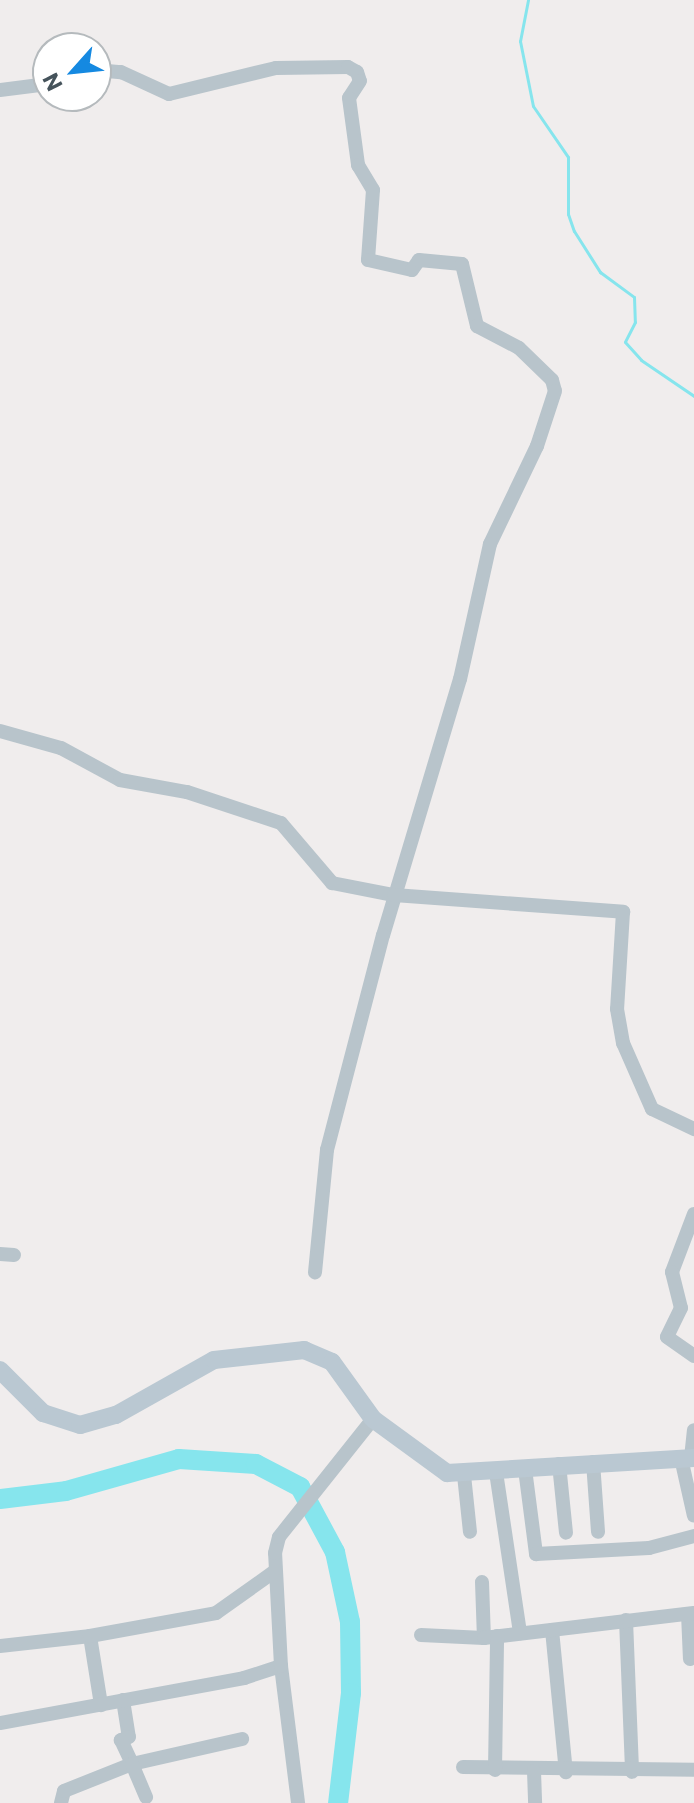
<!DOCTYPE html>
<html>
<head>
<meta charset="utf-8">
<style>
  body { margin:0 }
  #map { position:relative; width:694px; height:1803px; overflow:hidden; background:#f0eded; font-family:Commissioner,sans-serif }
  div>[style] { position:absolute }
  .stream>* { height:3px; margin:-1.5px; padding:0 1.5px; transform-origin:1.5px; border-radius:1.5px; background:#86e5ed }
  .river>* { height:20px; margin:-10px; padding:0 10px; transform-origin:10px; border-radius:10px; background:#86e5ed }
  .street>* { height:14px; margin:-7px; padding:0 7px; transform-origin:7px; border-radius:7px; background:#b8c4cb }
  .secondary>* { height:18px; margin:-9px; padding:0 9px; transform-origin:9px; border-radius:9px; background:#bac8d2 }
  span { translate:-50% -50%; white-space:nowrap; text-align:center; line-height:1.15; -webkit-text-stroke:6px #fff; paint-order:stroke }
  .north { position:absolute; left:32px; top:32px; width:80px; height:80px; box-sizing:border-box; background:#fff; border:2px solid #b5babd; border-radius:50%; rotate:243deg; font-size:22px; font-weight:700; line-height:32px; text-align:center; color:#45535b }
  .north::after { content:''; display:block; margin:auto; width:28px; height:36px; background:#1589e1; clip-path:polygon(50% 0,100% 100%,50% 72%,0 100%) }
</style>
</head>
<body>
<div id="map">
  <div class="stream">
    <i style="left:528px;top:0;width:42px;rotate:101deg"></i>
    <i style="left:520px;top:41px;width:66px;rotate:78.7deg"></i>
    <i style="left:533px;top:106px;width:62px;rotate:55.5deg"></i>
    <i style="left:568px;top:157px;width:57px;rotate:90deg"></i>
    <i style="left:568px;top:214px;width:18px;rotate:71deg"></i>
    <i style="left:574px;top:231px;width:49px;rotate:57.6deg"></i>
    <i style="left:600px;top:272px;width:42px;rotate:36.3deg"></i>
    <i style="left:634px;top:297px;width:25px;rotate:88deg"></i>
    <i style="left:635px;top:322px;width:22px;rotate:117deg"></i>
    <i style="left:625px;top:342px;width:24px;rotate:48deg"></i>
    <i style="left:641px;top:360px;width:64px;rotate:34.2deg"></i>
  </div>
  <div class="river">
    <i style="left:0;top:1499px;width:66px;rotate:-6.9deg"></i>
    <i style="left:66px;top:1491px;width:117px;rotate:-15.8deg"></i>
    <i style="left:179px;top:1459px;width:77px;rotate:3.7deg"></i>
    <i style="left:256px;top:1464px;width:50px;rotate:27.6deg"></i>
    <i style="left:300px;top:1487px;width:74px;rotate:61.7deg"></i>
    <i style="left:335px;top:1552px;width:72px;rotate:77.9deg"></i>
    <i style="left:350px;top:1622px;width:71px;rotate:89.2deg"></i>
    <i style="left:351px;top:1693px;width:111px;rotate:96.7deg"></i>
  </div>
  <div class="street">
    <i style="left:96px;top:70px;width:25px;rotate:5deg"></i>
    <i style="left:121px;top:72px;width:53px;rotate:24.6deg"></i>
    <i style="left:169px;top:94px;width:110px;rotate:-13.7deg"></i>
    <i style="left:276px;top:68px;width:72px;rotate:-0.8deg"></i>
    <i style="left:348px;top:67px;width:10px;rotate:29deg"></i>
    <i style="left:357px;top:72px;width:9px;rotate:72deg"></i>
    <i style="left:360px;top:81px;width:20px;rotate:123deg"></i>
    <i style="left:349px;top:98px;width:68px;rotate:82.3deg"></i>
    <i style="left:358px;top:165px;width:29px;rotate:59deg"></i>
    <i style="left:373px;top:190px;width:70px;rotate:94.1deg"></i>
    <i style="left:368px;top:260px;width:45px;rotate:12.8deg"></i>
    <i style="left:412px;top:270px;width:12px;rotate:-55deg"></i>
    <i style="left:419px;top:260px;width:43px;rotate:5.3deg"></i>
    <i style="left:462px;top:264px;width:64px;rotate:76.4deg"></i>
    <i style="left:477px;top:326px;width:47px;rotate:27.6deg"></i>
    <i style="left:519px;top:348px;width:46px;rotate:44.1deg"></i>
    <i style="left:552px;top:380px;width:11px;rotate:75deg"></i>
    <i style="left:555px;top:391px;width:58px;rotate:108.1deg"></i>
    <i style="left:537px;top:446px;width:109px;rotate:115.6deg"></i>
    <i style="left:490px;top:544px;width:138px;rotate:102.5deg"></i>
    <i style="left:460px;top:679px;width:267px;rotate:106.7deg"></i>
    <i style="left:383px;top:935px;width:222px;rotate:104.6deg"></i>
    <i style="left:327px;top:1150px;width:123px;rotate:95.6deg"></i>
    <i style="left:0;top:90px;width:48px;rotate:-7.1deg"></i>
    <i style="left:0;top:731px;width:63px;rotate:15.6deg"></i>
    <i style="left:61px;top:748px;width:67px;rotate:28.5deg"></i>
    <i style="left:120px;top:780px;width:68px;rotate:10.2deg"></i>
    <i style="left:187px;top:792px;width:99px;rotate:18.3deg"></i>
    <i style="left:281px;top:823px;width:79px;rotate:49.6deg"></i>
    <i style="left:332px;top:883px;width:63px;rotate:11deg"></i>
    <i style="left:394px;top:895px;width:230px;rotate:4.2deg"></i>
    <i style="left:623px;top:912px;width:97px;rotate:93.5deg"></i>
    <i style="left:617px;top:1009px;width:35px;rotate:80deg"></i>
    <i style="left:623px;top:1043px;width:72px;rotate:66.3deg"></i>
    <i style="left:652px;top:1109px;width:47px;rotate:25.5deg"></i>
    <i style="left:694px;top:1214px;width:62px;rotate:110.8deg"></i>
    <i style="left:672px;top:1272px;width:37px;rotate:76deg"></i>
    <i style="left:681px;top:1308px;width:32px;rotate:116deg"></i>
    <i style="left:667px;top:1337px;width:33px;rotate:35deg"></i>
    <i style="left:0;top:1254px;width:14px;rotate:4deg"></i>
    <i style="left:681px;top:1458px;width:59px;rotate:77.4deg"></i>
    <i style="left:691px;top:1458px;width:28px;rotate:-84deg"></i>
    <i style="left:593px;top:1462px;width:70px;rotate:85.9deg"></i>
    <i style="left:559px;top:1464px;width:69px;rotate:84.2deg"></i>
    <i style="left:525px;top:1469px;width:86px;rotate:82.6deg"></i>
    <i style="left:536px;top:1554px;width:113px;rotate:-3deg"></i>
    <i style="left:649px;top:1548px;width:47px;rotate:-14.9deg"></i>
    <i style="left:496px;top:1472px;width:163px;rotate:81.5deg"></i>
    <i style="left:464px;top:1475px;width:57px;rotate:84deg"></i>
    <i style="left:482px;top:1582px;width:56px;rotate:88deg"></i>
    <i style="left:688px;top:1614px;width:45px;rotate:87.5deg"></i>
    <i style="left:626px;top:1620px;width:152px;rotate:87.7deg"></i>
    <i style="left:552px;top:1630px;width:143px;rotate:84.4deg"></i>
    <i style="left:421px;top:1635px;width:63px;rotate:2.7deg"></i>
    <i style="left:484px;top:1638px;width:211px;rotate:-6.8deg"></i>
    <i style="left:90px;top:1636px;width:70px;rotate:80.9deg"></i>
    <i style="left:0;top:1646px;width:91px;rotate:-6.3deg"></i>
    <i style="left:90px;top:1636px;width:128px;rotate:-10.3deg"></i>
    <i style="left:216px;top:1613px;width:72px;rotate:-35.4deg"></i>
    <i style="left:281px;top:1666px;width:138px;rotate:82.9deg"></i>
    <i style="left:123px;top:1700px;width:37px;rotate:81deg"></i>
    <i style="left:129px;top:1737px;width:9px;rotate:159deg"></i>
    <i style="left:121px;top:1740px;width:26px;rotate:65deg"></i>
    <i style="left:132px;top:1764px;width:113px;rotate:-12.8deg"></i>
    <i style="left:0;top:1723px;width:248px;rotate:-10.4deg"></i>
    <i style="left:244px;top:1678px;width:39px;rotate:-18deg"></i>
    <i style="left:281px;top:1666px;width:113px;rotate:-93deg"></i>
    <i style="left:275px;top:1553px;width:16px;rotate:-76deg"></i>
    <i style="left:279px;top:1537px;width:151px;rotate:-51.5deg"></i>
    <i style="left:463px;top:1767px;width:231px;rotate:0.7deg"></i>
    <i style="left:495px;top:1770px;width:134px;rotate:-89.1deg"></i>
    <i style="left:534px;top:1771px;width:32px;rotate:88deg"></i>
    <i style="left:61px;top:1803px;width:12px;rotate:-76deg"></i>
    <i style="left:64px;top:1791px;width:73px;rotate:-21.7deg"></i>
    <i style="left:132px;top:1764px;width:36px;rotate:67deg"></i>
  </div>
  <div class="secondary">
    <i style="left:0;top:1370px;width:61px;rotate:45deg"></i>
    <i style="left:43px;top:1413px;width:39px;rotate:18deg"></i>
    <i style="left:80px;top:1425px;width:37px;rotate:-16deg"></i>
    <i style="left:116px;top:1415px;width:112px;rotate:-29.3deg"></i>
    <i style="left:214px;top:1360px;width:91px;rotate:-6.3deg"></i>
    <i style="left:304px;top:1350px;width:30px;rotate:23deg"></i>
    <i style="left:332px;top:1362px;width:70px;rotate:54.3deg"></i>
    <i style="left:373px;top:1419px;width:92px;rotate:36.1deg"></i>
    <i style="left:447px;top:1473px;width:247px;rotate:-3.5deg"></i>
  </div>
  <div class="north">N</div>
</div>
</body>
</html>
